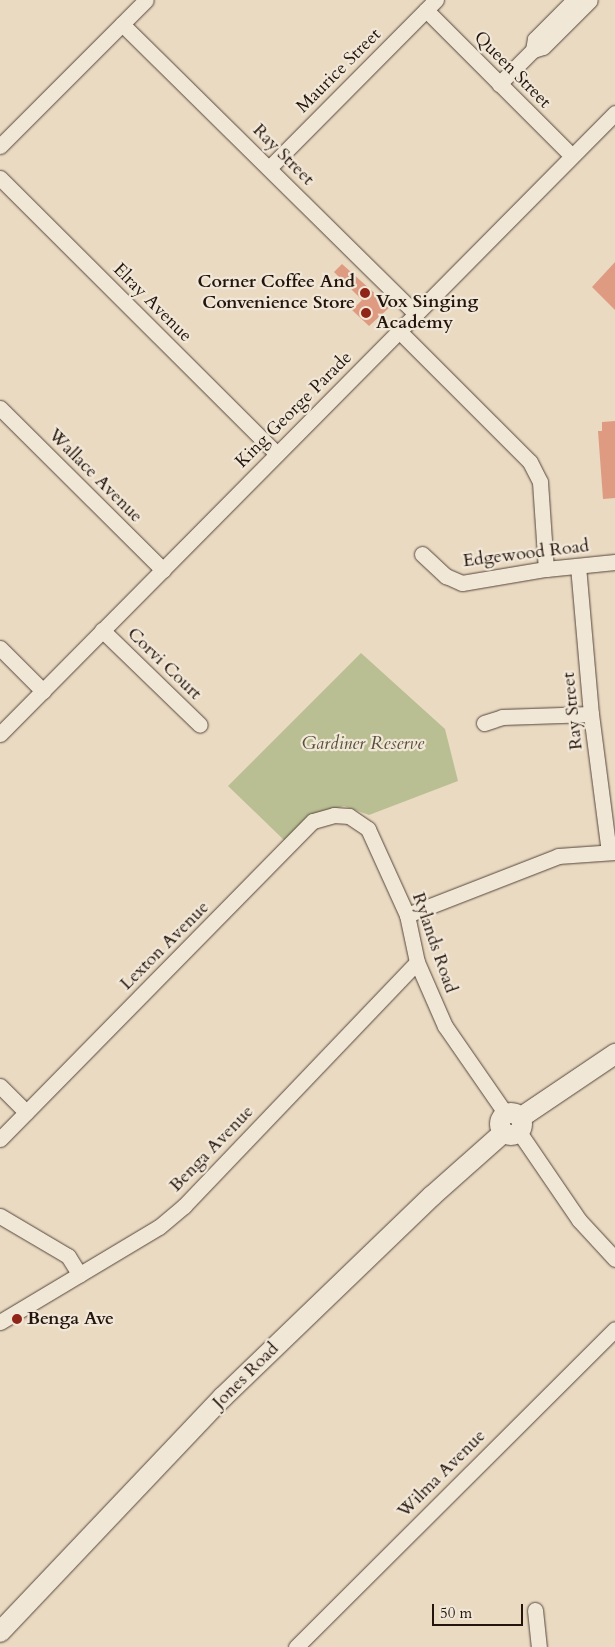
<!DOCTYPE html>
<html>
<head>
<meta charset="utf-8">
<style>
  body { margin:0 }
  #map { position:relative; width:615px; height:1647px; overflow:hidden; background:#eadac2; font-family:Cardo,serif }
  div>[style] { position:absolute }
  .green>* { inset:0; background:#b9bf92 }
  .building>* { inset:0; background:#de9b81 }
  .roads { filter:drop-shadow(0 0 1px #55463b) drop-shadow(0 0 1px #55463b) }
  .minor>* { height:15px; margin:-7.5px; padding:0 7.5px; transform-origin:7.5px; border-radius:7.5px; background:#f1e7d7 }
  .secondary>* { height:20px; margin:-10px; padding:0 10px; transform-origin:10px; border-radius:10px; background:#f1e7d7 }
  .secondary>.ring { margin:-10px; padding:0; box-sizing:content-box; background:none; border:20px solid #f1e7d7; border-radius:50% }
  .dots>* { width:14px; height:14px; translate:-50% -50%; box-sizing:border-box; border:2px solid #f1e7d7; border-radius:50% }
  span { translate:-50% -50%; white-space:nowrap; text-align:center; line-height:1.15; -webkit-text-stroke:4.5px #f1e7d7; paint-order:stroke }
  .street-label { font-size:18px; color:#23140e }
  .poi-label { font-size:18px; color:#23140e; font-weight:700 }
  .right { translate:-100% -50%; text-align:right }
  .left { translate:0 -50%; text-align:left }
  .park-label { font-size:18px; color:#58503c; font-style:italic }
  .scale { position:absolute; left:432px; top:1604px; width:91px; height:22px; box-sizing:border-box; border:2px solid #23140e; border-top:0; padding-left:6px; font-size:15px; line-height:18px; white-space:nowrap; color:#23140e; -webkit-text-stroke:4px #f1e7d7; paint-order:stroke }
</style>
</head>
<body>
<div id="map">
  <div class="green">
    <i style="clip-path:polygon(361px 653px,445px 729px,458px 781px,369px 815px,344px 806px,315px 815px,286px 842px,228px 786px)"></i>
  </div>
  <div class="building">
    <i style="clip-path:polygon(615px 262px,615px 310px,592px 287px)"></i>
    <i style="clip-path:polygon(342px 264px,390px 307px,369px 326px,352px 310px,362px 300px,334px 272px)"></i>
    <i style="clip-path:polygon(615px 421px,615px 498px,603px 499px,598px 431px,602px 431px,602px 422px)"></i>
  </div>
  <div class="roads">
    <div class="minor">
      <i style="left:426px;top:10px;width:206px;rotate:45deg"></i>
      <i style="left:122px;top:24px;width:413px;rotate:44.6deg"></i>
      <i style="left:533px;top:50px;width:11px;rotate:-80deg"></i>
      <i style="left:535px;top:39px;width:55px;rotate:-45deg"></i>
      <i style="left:499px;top:84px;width:48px;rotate:-45deg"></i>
      <i style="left:533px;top:50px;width:10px;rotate:-17deg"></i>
      <i style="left:543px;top:47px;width:66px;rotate:-45deg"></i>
      <i style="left:0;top:146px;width:206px;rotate:-45deg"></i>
      <i style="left:269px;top:168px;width:237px;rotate:-45.2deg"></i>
      <i style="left:0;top:178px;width:391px;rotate:44.9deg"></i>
      <i style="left:399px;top:331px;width:185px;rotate:45deg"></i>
      <i style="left:530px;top:462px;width:22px;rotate:63deg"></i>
      <i style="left:540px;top:482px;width:87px;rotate:86.1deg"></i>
      <i style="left:0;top:408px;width:230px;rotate:44.8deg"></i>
      <i style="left:422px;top:554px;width:33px;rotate:43deg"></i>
      <i style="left:446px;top:576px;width:17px;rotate:24deg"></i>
      <i style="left:462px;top:583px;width:85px;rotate:-9.5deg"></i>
      <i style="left:546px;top:569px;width:69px;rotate:-5.8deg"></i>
      <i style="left:578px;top:566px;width:149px;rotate:85deg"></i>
      <i style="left:591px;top:714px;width:139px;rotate:82.6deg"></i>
      <i style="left:102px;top:630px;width:136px;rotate:44.1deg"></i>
      <i style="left:0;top:648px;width:61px;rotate:45deg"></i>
      <i style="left:484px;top:723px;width:19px;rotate:-18deg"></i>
      <i style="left:502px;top:717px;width:89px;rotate:-1.9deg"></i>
      <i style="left:0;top:734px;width:874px;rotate:-45.28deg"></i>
      <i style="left:407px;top:915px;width:162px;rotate:-21.3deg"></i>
      <i style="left:558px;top:856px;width:57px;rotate:-4deg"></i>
      <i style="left:0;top:1086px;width:37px;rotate:45deg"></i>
      <i style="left:519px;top:1132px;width:107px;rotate:55.7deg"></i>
      <i style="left:579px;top:1220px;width:53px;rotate:47.3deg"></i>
      <i style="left:0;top:1139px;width:446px;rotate:-45.5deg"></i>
      <i style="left:313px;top:821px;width:22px;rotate:-16deg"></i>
      <i style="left:334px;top:815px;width:15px;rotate:4deg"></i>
      <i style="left:349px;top:816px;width:23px;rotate:34deg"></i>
      <i style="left:368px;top:829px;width:94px;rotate:65.6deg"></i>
      <i style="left:407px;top:915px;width:48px;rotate:78deg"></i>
      <i style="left:417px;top:962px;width:70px;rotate:66.4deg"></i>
      <i style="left:445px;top:1026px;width:107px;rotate:55.3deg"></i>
      <i style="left:0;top:1216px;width:79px;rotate:30.5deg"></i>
      <i style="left:68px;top:1256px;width:22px;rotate:58deg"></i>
      <i style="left:0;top:1322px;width:185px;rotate:-30.9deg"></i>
      <i style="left:159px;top:1227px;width:33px;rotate:-40deg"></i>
      <i style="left:184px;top:1206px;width:337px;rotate:-46.3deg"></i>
      <i style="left:535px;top:1610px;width:37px;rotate:84deg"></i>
      <i style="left:296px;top:1647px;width:450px;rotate:-44.9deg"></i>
    </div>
    <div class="secondary">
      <i class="ring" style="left:500px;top:1113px;width:2px;height:2px"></i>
      <i style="left:520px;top:1118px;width:115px;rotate:-34deg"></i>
      <i style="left:0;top:1632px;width:324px;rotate:-46.5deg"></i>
      <i style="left:223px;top:1397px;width:290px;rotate:-43.9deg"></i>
      <i style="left:432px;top:1196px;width:96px;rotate:-41.6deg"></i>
    </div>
  </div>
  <div class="dots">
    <i style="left:365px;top:293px;background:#8f2418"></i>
    <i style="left:366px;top:313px;background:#8f2418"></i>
    <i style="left:17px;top:1319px;background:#8f2418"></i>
  </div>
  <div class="street-label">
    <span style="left:512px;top:70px;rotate:45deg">Queen Street</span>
    <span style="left:339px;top:71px;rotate:-45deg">Maurice Street</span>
    <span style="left:283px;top:155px;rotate:45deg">Ray Street</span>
    <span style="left:152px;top:303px;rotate:45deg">Elray Avenue</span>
    <span style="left:294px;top:410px;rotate:-45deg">King George Parade</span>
    <span style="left:95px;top:476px;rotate:45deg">Wallace Avenue</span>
    <span style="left:526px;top:554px;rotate:-7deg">Edgewood Road</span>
    <span style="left:164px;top:664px;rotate:44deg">Corvi Court</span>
    <span style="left:573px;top:711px;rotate:-96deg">Ray Street</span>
    <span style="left:434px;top:943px;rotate:71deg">Rylands Road</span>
    <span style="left:165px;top:946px;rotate:-45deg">Lexton Avenue</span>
    <span style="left:212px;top:1149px;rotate:-46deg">Benga Avenue</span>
    <span style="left:246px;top:1376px;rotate:-45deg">Jones Road</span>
    <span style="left:442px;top:1474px;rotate:-45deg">Wilma Avenue</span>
  </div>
  <div class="poi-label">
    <span class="right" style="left:355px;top:293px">Corner Coffee And<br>Convenience Store</span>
    <span class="left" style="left:376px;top:313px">Vox Singing<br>Academy</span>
    <span class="left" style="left:27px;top:1319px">Benga Ave</span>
  </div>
  <div class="park-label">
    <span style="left:363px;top:744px">Gardiner Reserve</span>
  </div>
  <div class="scale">50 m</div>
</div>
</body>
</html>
